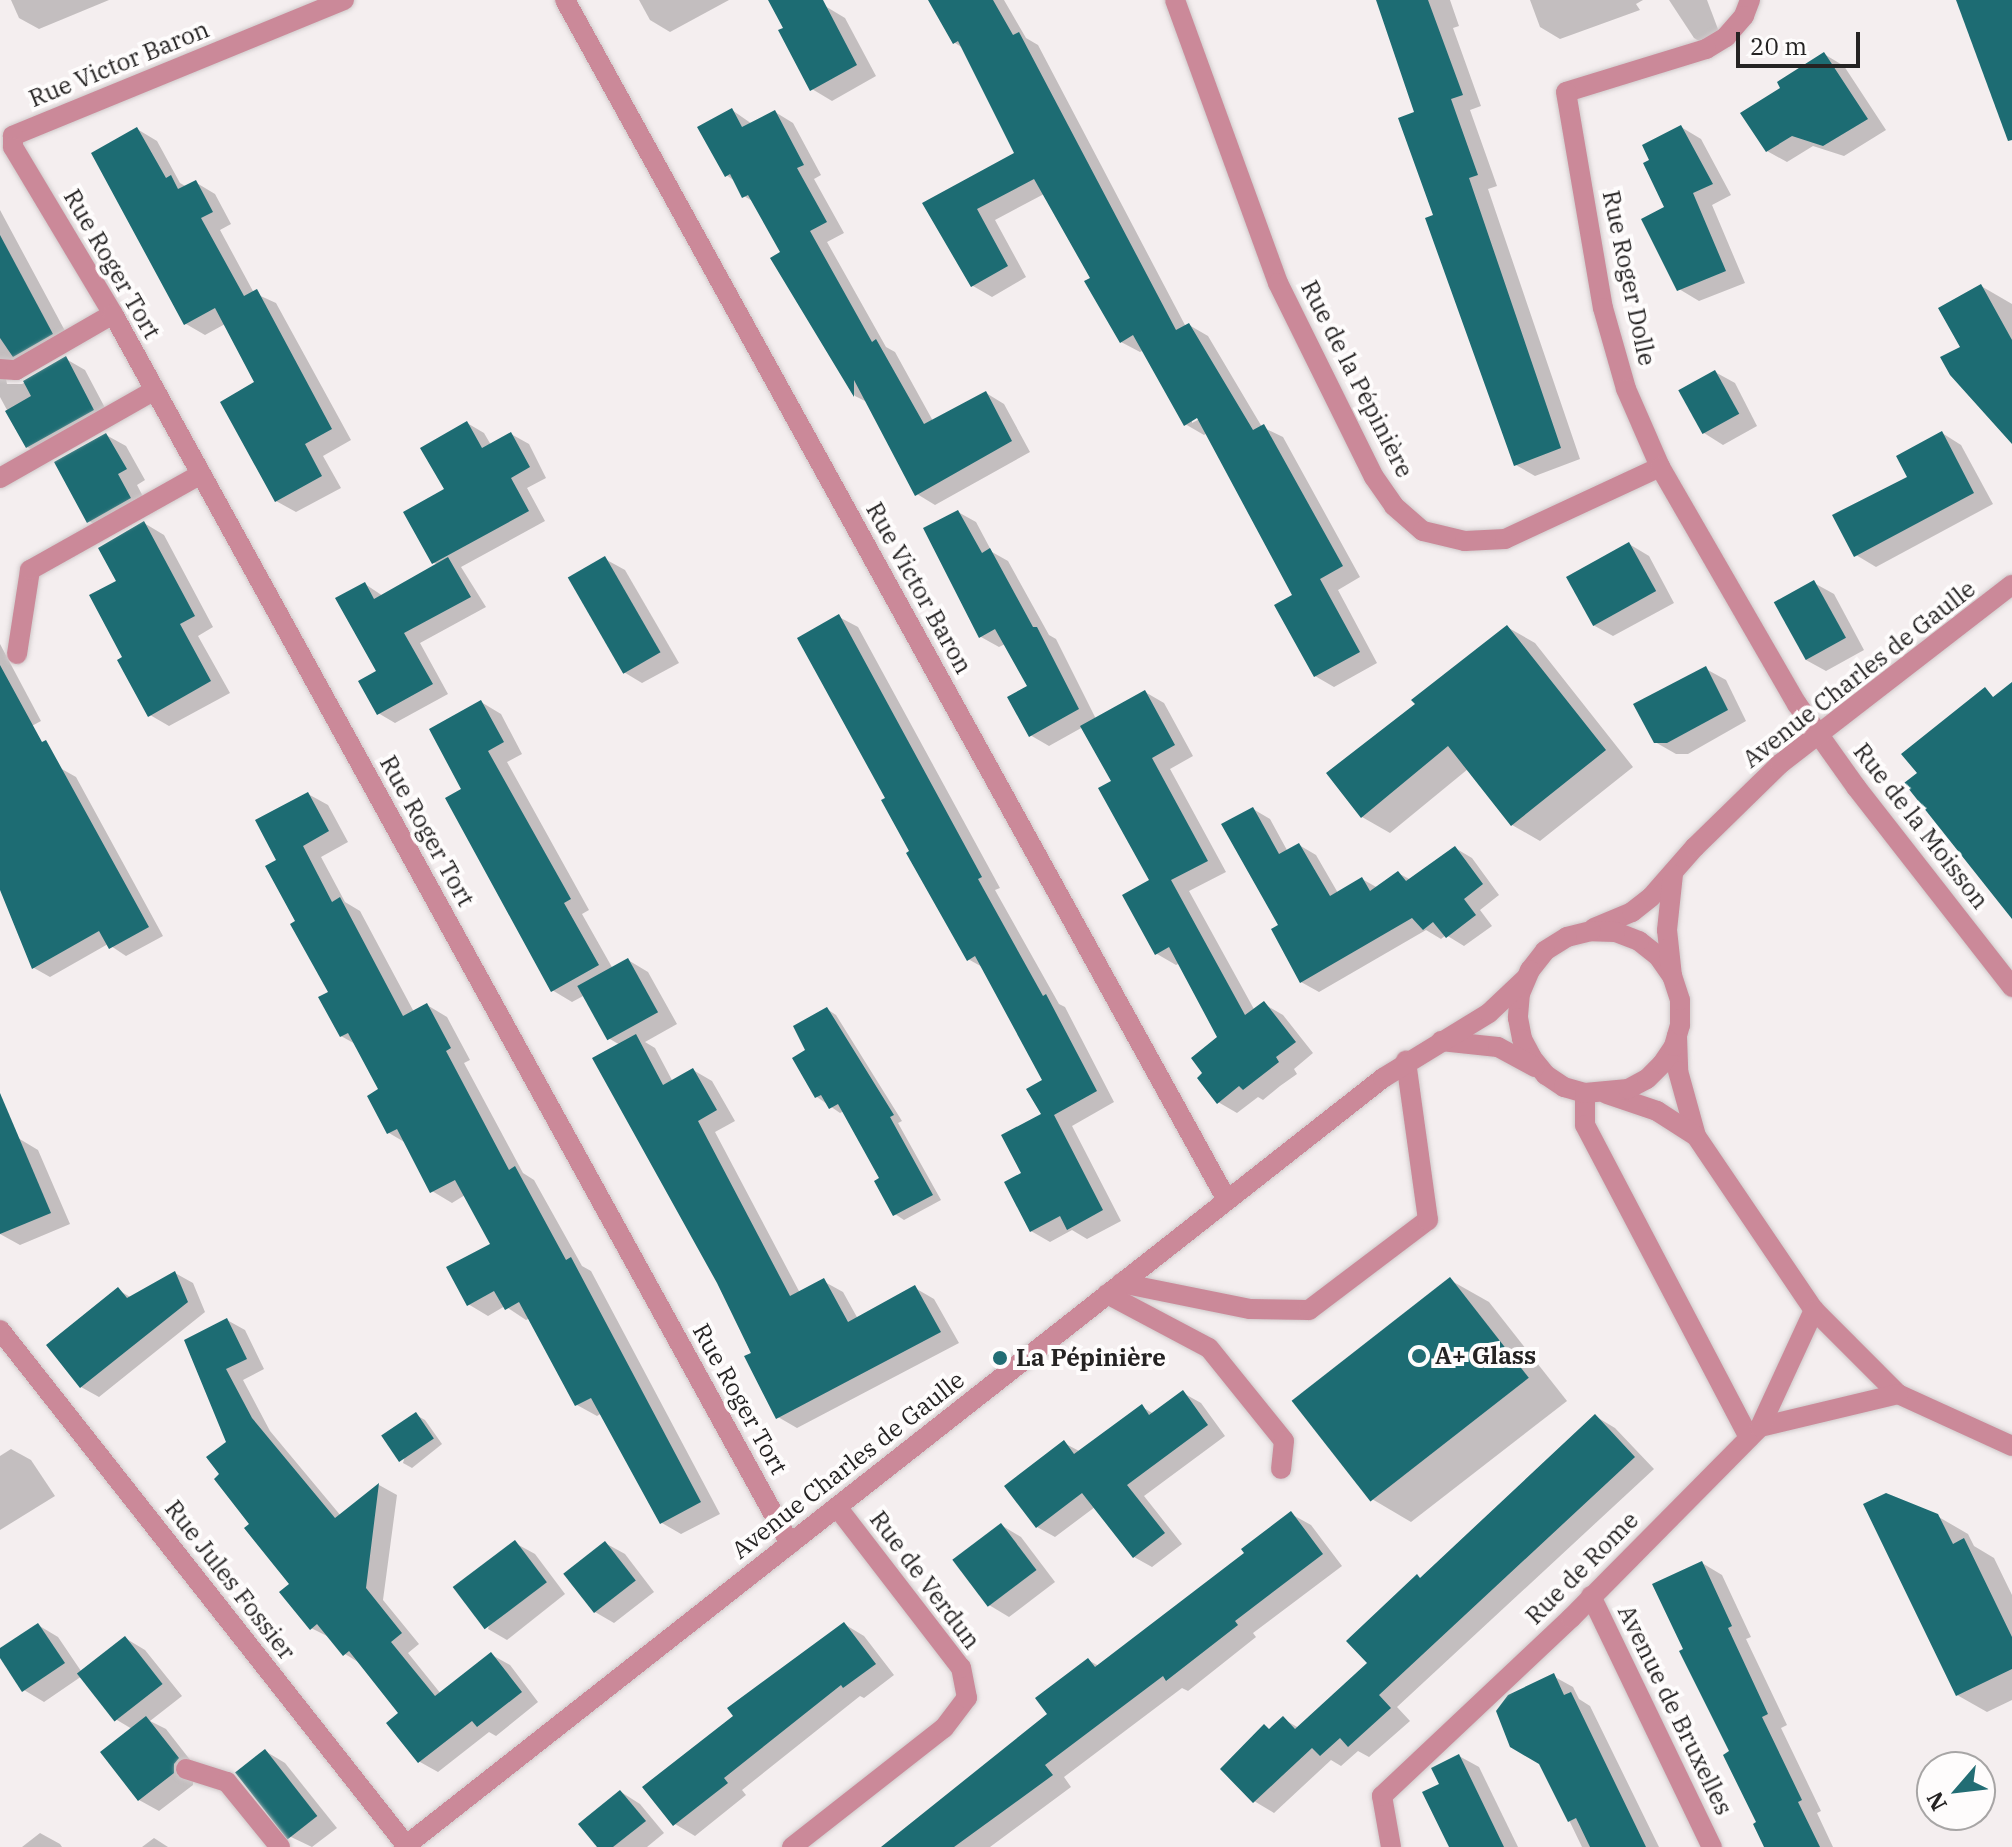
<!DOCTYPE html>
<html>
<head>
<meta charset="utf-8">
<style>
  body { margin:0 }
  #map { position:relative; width:2012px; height:1847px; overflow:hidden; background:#f4eeef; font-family:"IBM Plex Serif",serif }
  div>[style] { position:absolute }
  .shadow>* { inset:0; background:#0003 }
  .building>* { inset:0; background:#1d6c73; transform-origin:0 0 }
  .roads { filter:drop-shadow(0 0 2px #cfc9ca) drop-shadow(0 0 2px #cfc9ca) }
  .service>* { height:20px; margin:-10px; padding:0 10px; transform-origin:10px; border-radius:10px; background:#cb8999 }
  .minor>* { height:20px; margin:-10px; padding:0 10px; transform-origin:10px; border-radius:10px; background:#cb8999 }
  .tertiary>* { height:20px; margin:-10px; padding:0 10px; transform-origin:10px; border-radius:10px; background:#cb8999 }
  .dots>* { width:22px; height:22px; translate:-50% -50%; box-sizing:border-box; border:4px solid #fefcfc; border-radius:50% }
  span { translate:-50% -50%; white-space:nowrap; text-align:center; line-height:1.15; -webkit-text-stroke:8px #fefcfc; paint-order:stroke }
  .street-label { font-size:24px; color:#252323 }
  .poi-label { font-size:24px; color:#252323; font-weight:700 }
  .left { translate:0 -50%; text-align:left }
  .north { position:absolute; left:1916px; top:1751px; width:80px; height:80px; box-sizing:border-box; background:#fefcfc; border:2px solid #a7a5a5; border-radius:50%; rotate:242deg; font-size:22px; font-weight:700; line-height:32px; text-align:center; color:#252323 }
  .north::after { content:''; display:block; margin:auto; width:28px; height:36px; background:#226d74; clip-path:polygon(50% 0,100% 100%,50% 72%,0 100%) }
  .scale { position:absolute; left:1736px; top:32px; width:124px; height:36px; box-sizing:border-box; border:4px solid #252323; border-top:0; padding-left:10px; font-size:24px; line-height:28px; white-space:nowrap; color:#252323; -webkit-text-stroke:6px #fefcfc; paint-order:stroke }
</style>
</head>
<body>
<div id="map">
  <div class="shadow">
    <i style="clip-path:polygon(11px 0,109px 0,39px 29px,19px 18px)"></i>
    <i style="clip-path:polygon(639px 0,729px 0,670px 32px,650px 20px)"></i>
    <i style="clip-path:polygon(evenodd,930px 0,1004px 0,1026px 38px,1038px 45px,1186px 327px,1189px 325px,1208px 336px,1262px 427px,1283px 437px,1360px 577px,1338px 590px,1377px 663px,1334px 687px,1315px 676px,1294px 596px,1207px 433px,1204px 435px,1185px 424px,1144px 350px,1140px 352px,1121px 342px,1093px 279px,1044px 194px,995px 220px,1026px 277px,992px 297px,973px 286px,925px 204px,1016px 154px,963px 48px,955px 43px,930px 0,1207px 415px,1192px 423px,1192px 419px,1207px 415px)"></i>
    <i style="clip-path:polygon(1378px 0,1450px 0,1459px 26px,1453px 28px,1481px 106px,1470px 110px,1497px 186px,1488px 189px,1580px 459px,1535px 476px,1516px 465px,1435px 216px,1416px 114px)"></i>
    <i style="clip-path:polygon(1530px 0,1643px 0,1636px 4px,1640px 10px,1560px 39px,1540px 27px)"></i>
    <i style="clip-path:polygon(1669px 0,1707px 0,1724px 45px,1714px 50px,1694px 38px)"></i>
    <i style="clip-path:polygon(825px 6px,845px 18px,876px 76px,832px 101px,812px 89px)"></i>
    <i style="clip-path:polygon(1824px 54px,1844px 66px,1886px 130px,1844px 156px,1813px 146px,1787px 162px,1767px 151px,1783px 89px)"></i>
    <i style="clip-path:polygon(732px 110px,752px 124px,775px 112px,793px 123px,821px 175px,814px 179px,844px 233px,827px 242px,886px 347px,895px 352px,933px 421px,986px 393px,1004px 404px,1030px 452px,935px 505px,917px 494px,869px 403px,855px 396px,772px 259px,783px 253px,754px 202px,744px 196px,735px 181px,726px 175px)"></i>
    <i style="clip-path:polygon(1681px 127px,1701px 139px,1731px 195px,1712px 205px,1745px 283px,1699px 301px,1679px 289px,1667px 208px)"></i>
    <i style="clip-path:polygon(137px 129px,157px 141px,180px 183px,187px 187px,195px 182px,215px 194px,231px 224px,220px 230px,254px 293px,276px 303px,351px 440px,323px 456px,341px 488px,296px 512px,276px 501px,257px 383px,225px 324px,205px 335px,186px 324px)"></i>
    <i style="clip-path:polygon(0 210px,71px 342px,6px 379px,7px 384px,22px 384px,66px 359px,85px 370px,112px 421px,47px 458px,27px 447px,0 397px)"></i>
    <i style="clip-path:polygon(1981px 286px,2012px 304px,2012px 441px,1962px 348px)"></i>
    <i style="clip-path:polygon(1715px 372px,1735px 383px,1757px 426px,1723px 445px,1704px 433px)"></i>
    <i style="clip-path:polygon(467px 423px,484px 433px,491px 445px,511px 434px,529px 444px,546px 478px,527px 488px,545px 521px,461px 567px,486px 607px,420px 643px,448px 694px,395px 723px,378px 713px,379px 671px,365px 584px,383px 596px,438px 565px,434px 563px,446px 489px)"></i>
    <i style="clip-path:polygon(1942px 433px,1961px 445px,1993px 504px,1876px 567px,1856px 555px)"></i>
    <i style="clip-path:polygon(106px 435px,126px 446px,145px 480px,137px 485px,150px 510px,109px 533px,89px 521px)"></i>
    <i style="clip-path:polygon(958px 512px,976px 522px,992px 552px,1008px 561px,1049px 635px,1056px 639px,1096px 719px,1145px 692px,1164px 703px,1193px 756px,1170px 769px,1226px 872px,1189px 891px,1255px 1011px,1264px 1004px,1283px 1015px,1313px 1053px,1294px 1069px,1297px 1074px,1280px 1086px,1263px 1100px,1258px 1097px,1237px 1113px,1218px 1102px,1219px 1038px,1180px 963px,1176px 965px,1157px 954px,1151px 881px,1114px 781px,1083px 727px,1049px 746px,1030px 735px,1029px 687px,1005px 644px,999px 647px,981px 637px)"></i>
    <i style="clip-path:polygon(144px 523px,164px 535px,213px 627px,198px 636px,230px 693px,169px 726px,150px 715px,125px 658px,119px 582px)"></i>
    <i style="clip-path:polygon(1629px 544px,1649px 556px,1674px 603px,1613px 636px,1593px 625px)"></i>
    <i style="clip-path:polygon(605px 559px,625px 570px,679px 663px,642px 683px,622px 671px)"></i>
    <i style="clip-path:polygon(1814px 583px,1834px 594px,1864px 650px,1826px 671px,1806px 660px)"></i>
    <i style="clip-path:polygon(839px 617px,858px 627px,1000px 888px,995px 890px,1059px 1004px,1065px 1007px,1114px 1102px,1072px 1126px,1121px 1221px,1087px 1239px,1072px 1230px,1050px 1242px,1031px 1231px,1024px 1174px,1044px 1114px,1044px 1081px,984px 968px,968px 959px,887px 799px)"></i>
    <i style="clip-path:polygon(1507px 627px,1535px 643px,1633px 767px,1540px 841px,1512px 825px,1468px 769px,1390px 833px,1362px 817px,1417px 705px)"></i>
    <i style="clip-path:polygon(0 644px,41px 721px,0 743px)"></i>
    <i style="clip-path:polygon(1706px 669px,1726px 680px,1746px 721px,1688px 754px,1676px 754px,1655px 742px)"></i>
    <i style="clip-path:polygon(481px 702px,501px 714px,522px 754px,507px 762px,589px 910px,582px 914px,613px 969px,628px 960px,648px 972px,677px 1024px,645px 1042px,655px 1048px,673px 1082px,693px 1070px,712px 1081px,735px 1121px,715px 1132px,800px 1293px,823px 1281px,843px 1292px,858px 1319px,915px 1288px,934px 1299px,959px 1343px,797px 1428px,778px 1417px,620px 1045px,610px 1039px,585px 995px,572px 1002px,552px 990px,464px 790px)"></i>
    <i style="clip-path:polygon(60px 768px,76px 777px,163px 936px,126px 956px,108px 944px,50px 977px,34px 968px,0 885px,0 798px)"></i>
    <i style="clip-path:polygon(308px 794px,328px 805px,348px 842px,321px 857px,345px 902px,360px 911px,414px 1012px,427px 1005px,447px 1017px,470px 1060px,464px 1063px,523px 1173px,534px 1180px,582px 1266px,591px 1271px,720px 1514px,681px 1534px,662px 1523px,602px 1413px,597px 1416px,577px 1405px,530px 1318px,526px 1320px,505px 1306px,488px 1316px,468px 1304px,493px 1245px,465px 1195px,452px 1203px,432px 1191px,406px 1143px,389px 1133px,381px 1090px,357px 1045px,341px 1036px,330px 993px,298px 922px,279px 861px)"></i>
    <i style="clip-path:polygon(1253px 809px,1270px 819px,1288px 852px,1299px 845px,1316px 855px,1338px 893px,1362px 879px,1378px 888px,1398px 873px,1411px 880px,1455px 848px,1472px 858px,1499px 895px,1480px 910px,1492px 926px,1464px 946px,1446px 935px,1441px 939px,1426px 930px,1319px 992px,1301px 982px,1280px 926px)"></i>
    <i style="clip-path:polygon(827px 1009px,836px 1015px,902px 1121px,898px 1123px,941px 1200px,904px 1220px,895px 1214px,882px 1179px,844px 1111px,840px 1113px,817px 1097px,808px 1051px)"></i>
    <i style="clip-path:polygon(0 1112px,18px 1138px,38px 1150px,70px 1224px,20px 1245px,0 1234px)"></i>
    <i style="clip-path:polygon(175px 1273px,193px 1283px,205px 1312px,99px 1397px,81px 1387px,118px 1290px,132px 1298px)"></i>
    <i style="clip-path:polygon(1450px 1280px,1489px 1302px,1567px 1401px,1411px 1522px,1372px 1499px,1295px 1402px)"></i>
    <i style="clip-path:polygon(227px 1320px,245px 1330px,264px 1369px,243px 1380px,270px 1431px,341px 1516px,379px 1485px,397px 1495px,383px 1600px,419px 1644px,408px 1653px,441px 1694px,492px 1655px,510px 1665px,538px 1702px,496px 1736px,489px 1732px,438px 1772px,420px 1762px,401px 1713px,363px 1665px,345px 1654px,331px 1638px,311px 1628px,292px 1584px,222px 1475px,229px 1443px,187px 1341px)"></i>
    <i style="clip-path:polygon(1183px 1393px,1201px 1403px,1225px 1436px,1144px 1496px,1182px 1544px,1152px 1567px,1134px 1557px,1095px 1507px,1055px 1537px,1037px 1527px,1064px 1443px,1081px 1452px,1142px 1407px,1154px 1414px)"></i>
    <i style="clip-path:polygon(416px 1415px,425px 1420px,442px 1444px,412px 1468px,403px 1463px)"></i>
    <i style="clip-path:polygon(1595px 1416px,1615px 1428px,1654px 1469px,1397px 1707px,1410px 1721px,1369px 1757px,1358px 1751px,1341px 1766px,1331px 1760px,1274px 1813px,1254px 1801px,1271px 1730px,1283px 1719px,1299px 1728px,1370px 1663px,1421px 1579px)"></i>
    <i style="clip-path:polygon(11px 1449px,31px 1460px,55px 1496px,0 1530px,0 1456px)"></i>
    <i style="clip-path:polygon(1291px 1514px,1311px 1525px,1342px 1566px,1253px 1633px,1256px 1637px,1188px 1691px,1182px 1688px,1064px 1777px,1071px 1787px,990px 1847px,894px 1847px,1050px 1714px,1088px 1660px,1099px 1666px,1247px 1553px)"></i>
    <i style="clip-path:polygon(1937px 1516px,1968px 1534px,1974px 1546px,1994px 1558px,2012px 1595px,2012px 1700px,1987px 1712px,1957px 1695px)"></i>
    <i style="clip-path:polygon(1001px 1525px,1021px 1537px,1055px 1582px,1009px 1617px,989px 1605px)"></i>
    <i style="clip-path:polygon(515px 1543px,535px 1554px,565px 1594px,507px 1640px,488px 1629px)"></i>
    <i style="clip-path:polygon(605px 1543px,625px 1554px,654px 1592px,614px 1623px,595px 1612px)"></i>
    <i style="clip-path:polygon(1702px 1563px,1722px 1575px,1751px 1637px,1746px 1639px,1787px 1725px,1781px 1728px,1821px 1811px,1817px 1813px,1833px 1847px,1766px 1847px,1732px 1752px,1685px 1650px)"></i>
    <i style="clip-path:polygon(844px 1624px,864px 1636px,894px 1675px,864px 1698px,860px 1696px,742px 1790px,746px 1795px,695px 1836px,675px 1824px,736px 1716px)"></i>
    <i style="clip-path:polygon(38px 1625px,58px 1637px,81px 1671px,125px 1638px,145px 1650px,182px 1696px,150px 1721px,166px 1729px,198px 1770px,193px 1776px,193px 1785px,159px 1811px,139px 1800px,132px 1729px,117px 1720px,82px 1676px,44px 1702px,24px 1690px,0 1651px)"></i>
    <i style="clip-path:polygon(1553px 1676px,1573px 1687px,1579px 1699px,1590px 1706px,1659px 1847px,1582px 1847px,1541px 1762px)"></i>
    <i style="clip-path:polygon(265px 1751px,285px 1763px,337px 1828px,312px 1847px,291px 1837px)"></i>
    <i style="clip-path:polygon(1459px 1756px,1479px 1767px,1518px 1847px,1451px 1847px,1441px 1785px)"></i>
    <i style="clip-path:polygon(621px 1792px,640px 1804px,664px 1833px,647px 1847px,599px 1847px)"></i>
    <i style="clip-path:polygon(40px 1833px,60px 1844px,62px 1847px,22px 1847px)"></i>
    <i style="clip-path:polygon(154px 1838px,168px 1847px,142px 1847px)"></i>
  </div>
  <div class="building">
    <i style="clip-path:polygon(768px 0,823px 0,857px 65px,810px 91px,778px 30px,783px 28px)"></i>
    <i style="clip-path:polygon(928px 0,993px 0,1013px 35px,1019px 32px,1176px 330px,1189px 323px,1253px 430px,1264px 424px,1343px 566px,1320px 579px,1360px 652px,1314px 677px,1274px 605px,1292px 595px,1197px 418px,1184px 426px,1133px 335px,1120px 343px,1084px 281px,1090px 278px,1034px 179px,977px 209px,1008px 266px,971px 287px,922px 203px,1014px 153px,958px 41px,953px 44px)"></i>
    <i style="clip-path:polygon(1376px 0,1428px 0,1463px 95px,1451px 99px,1478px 175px,1469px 178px,1561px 448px,1514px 466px,1425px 218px,1433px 215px,1398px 118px,1414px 112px)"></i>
    <i style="clip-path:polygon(1956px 0,2012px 0,2012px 140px,2008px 141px)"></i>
    <i style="clip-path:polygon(1824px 52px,1868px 119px,1823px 146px,1792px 136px,1766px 152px,1740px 113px,1780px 88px,1777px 82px)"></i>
    <i style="clip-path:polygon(732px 108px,742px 127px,775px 110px,804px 165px,797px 168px,827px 222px,810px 231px,872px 342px,876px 339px,924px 424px,986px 391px,1012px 441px,915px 496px,854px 380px,854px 397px,770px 258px,780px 252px,748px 195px,742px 198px,730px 174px,725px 177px,697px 127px)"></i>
    <i style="clip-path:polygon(1681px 125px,1713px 184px,1693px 193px,1726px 271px,1677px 291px,1641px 219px,1664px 207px,1643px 163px,1649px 160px,1642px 145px)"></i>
    <i style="clip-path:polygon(137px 127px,166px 178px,171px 175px,178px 189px,196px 180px,213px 212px,201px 218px,244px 296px,257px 289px,332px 429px,305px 444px,322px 476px,275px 502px,220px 402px,254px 382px,215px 308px,184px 325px,91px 153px)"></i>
    <i style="clip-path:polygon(0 235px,53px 334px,13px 357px,0 338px)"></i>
    <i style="clip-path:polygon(1981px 284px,2012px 340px,2012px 444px,1950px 375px,1940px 357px,1960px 347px,1938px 308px)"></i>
    <i style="clip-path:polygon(66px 356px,94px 410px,26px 448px,5px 411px,31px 396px,23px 381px)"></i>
    <i style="left:1715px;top:370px;width:50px;height:42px;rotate:61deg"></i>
    <i style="clip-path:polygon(467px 421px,482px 448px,511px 432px,530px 467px,511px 478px,529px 511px,432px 564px,403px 512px,444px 489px,420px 448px)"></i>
    <i style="clip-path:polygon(1942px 431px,1974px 493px,1854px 557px,1832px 515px,1907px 477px,1896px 456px)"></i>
    <i style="clip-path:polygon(106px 433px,127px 469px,118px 474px,131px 498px,87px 523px,54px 462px)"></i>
    <i style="clip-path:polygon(958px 510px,982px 553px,990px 548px,1033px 627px,1037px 627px,1079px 709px,1029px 737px,1007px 697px,1027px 686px,995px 629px,979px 638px,923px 528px)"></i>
    <i style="clip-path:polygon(144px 521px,195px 616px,180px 624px,211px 681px,148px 717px,117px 660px,122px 657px,89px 595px,116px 581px,98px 548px)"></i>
    <i style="left:1629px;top:542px;width:56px;height:72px;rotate:61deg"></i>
    <i style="left:605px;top:556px;width:111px;height:43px;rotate:60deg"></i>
    <i style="clip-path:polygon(448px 557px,471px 597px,404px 633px,433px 684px,377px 715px,358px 681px,376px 671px,335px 598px,365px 582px,374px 599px)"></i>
    <i style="left:1814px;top:580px;width:66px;height:46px;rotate:61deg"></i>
    <i style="clip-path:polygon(839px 614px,982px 877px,978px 879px,1043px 996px,1046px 994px,1097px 1091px,1054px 1115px,1103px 1210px,1067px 1230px,1060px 1216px,1030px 1232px,1004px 1182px,1021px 1173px,1001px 1135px,1041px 1114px,1026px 1089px,1042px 1080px,975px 956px,967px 961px,906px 853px,909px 851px,881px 800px,885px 798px,797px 638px)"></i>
    <i style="clip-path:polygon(1507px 625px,1606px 750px,1511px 826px,1448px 746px,1361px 818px,1326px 773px,1415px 704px,1411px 700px)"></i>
    <i style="clip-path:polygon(0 665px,42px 742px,46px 740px,149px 927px,109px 949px,99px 931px,32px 969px,0 890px)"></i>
    <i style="clip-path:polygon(1706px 666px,1728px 710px,1667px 743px,1654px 743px,1633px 704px)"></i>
    <i style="clip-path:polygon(2012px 682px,2012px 919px,1904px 783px,1917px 773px,1901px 754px,1985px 687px,1993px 697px)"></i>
    <i style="clip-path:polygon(1145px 690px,1175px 745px,1152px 758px,1208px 861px,1171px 880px,1245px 1015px,1264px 1001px,1296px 1042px,1276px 1057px,1279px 1062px,1243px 1090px,1239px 1086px,1217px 1104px,1197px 1078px,1202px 1073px,1191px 1058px,1217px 1037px,1169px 947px,1155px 955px,1122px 895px,1149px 880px,1098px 788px,1111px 781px,1080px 726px)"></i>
    <i style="clip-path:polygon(481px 700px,504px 742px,488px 751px,571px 899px,564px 903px,599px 965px,551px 992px,445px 798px,461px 789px,429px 729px)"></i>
    <i style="clip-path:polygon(308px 792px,329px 831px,303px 846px,332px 902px,340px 897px,403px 1016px,427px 1003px,451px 1048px,446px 1051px,509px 1170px,515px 1166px,566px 1260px,571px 1257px,701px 1502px,660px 1524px,591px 1398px,575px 1406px,519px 1302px,505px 1310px,494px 1291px,467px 1306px,446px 1267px,490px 1244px,455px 1180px,430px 1193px,397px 1129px,387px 1134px,367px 1096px,378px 1089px,348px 1033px,340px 1037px,318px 997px,328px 992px,290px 924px,295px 921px,265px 866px,276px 860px,255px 820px)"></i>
    <i style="clip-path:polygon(1253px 807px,1279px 854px,1299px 843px,1330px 896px,1362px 877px,1370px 891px,1398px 871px,1406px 881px,1455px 846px,1483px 884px,1464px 899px,1476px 915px,1446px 938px,1433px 922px,1423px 930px,1412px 918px,1300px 983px,1271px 929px,1278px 925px,1221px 824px)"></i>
    <i style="left:628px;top:958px;width:62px;height:58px;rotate:61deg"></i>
    <i style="clip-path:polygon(827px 1007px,894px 1115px,890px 1117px,933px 1195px,893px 1216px,874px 1181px,879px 1178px,838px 1104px,829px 1109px,821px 1095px,815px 1098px,792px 1058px,805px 1050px,793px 1026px)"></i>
    <i style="clip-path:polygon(636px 1034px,663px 1085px,693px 1068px,717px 1110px,698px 1121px,790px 1296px,824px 1278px,848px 1322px,915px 1285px,941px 1332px,776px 1419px,744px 1356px,751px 1353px,717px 1283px,592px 1058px)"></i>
    <i style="clip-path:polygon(0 1093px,51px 1213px,0 1234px)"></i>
    <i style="clip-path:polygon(175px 1271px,188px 1302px,80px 1388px,46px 1345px,118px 1287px,127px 1298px)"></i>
    <i style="left:1450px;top:1277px;width:128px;height:201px;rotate:52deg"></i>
    <i style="clip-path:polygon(227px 1318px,247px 1359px,226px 1369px,252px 1418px,335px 1518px,379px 1483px,366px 1588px,402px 1633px,391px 1642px,435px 1696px,491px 1652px,522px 1692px,477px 1727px,472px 1721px,418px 1763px,386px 1723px,398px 1713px,349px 1651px,343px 1656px,317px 1624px,310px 1630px,279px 1592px,289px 1584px,244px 1528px,249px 1524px,214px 1479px,219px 1474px,206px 1457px,226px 1442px,184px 1340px)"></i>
    <i style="clip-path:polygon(1183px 1390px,1208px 1425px,1127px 1485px,1165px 1533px,1133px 1558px,1082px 1493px,1036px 1528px,1004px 1486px,1064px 1440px,1074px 1454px,1142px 1404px,1149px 1415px)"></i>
    <i style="left:416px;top:1412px;width:32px;height:42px;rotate:56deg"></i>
    <i style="clip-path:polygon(1595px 1414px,1635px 1457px,1379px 1695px,1391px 1708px,1348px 1747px,1340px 1738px,1320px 1756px,1312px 1748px,1253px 1803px,1220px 1769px,1264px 1724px,1269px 1729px,1283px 1716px,1295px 1729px,1367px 1663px,1346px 1641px,1417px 1574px,1420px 1578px)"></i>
    <i style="clip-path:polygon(1886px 1493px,1938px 1514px,1953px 1544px,1964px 1538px,2012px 1637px,2012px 1669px,1956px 1696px,1863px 1504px)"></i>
    <i style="clip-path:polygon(1291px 1511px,1323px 1554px,1235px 1621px,1238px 1625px,1166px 1681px,1163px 1676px,1045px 1765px,1053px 1775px,954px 1847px,881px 1847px,1047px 1714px,1035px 1698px,1088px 1658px,1095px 1667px,1244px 1553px,1241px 1549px)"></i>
    <i style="left:1001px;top:1523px;width:59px;height:61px;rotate:53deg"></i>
    <i style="left:515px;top:1540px;width:53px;height:78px;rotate:53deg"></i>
    <i style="left:605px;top:1541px;width:50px;height:53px;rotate:52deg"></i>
    <i style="clip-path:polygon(1702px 1561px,1732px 1626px,1728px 1628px,1768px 1714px,1762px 1717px,1802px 1800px,1798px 1802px,1820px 1847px,1764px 1847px,1753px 1824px,1756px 1822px,1723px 1755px,1729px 1751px,1679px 1651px,1683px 1649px,1652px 1584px)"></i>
    <i style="clip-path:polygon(844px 1622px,876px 1664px,843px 1688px,841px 1685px,724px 1778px,728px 1783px,673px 1826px,642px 1787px,733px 1716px,727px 1708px)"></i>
    <i style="clip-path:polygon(38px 1623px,65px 1663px,22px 1692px,0 1658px,0 1648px)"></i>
    <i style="left:125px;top:1636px;width:61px;height:61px;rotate:52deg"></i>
    <i style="clip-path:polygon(1554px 1673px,1564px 1695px,1571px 1692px,1646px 1847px,1590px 1847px,1576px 1818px,1568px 1822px,1539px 1764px,1510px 1747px,1496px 1711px,1508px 1695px)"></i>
    <i style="clip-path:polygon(146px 1716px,179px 1758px,174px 1764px,174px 1773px,138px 1801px,100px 1752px)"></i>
    <i style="left:265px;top:1749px;width:85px;height:38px;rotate:52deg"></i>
    <i style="clip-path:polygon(1459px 1754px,1504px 1847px,1449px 1847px,1422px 1792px,1439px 1784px,1431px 1768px)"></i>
    <i style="clip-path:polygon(620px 1790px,646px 1821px,613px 1847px,597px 1847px,578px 1824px)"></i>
  </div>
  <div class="roads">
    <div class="service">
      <i style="left:0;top:369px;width:16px;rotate:4deg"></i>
      <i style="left:16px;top:370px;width:112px;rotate:-30deg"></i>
      <i style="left:0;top:478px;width:178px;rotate:-29.6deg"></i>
      <i style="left:17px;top:654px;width:85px;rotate:-81.2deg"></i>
      <i style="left:30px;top:570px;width:196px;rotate:-29.3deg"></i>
      <i style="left:1585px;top:1093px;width:32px;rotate:90deg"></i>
      <i style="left:1585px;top:1125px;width:353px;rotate:62.3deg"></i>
      <i style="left:1121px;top:1283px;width:132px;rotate:11.4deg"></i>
      <i style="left:1250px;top:1309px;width:59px;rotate:1deg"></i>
      <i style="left:1309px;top:1310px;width:149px;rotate:-37.1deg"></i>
      <i style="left:1428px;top:1220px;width:161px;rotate:-97.9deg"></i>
      <i style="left:1107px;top:1294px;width:115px;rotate:27.9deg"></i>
      <i style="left:1209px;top:1348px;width:119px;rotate:51.1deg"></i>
      <i style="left:1284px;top:1441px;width:28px;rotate:96deg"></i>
      <i style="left:186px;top:1769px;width:43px;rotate:17.6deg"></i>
      <i style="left:227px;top:1782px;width:84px;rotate:50.8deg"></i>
    </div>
    <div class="minor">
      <i style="left:344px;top:0;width:358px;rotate:157.7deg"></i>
      <i style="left:13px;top:136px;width:11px;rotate:90deg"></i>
      <i style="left:13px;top:147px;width:195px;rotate:59.1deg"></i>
      <i style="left:113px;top:314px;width:1404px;rotate:61.17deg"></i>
      <i style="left:565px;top:0;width:1370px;rotate:61.12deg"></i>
      <i style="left:1175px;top:0;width:301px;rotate:70deg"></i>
      <i style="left:1278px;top:283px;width:216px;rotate:63.7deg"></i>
      <i style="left:1374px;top:477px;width:35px;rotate:55deg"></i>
      <i style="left:1394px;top:506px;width:38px;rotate:41deg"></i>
      <i style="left:1423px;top:531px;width:43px;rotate:13.4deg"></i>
      <i style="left:1465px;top:541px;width:40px;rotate:-2.9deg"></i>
      <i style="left:1505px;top:539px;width:171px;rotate:-24.9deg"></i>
      <i style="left:1750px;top:0;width:17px;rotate:111deg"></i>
      <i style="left:1744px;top:16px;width:28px;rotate:131deg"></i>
      <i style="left:1726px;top:37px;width:23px;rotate:149deg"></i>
      <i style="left:1706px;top:49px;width:146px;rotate:162.9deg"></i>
      <i style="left:1566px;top:92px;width:219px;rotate:80.3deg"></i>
      <i style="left:1603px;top:308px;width:84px;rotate:74.1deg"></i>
      <i style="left:1626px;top:389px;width:85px;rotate:66.4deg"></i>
      <i style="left:1660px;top:467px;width:274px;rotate:60deg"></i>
      <i style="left:1797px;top:704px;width:102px;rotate:54.6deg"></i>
      <i style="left:1856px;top:787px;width:254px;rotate:52deg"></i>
      <i style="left:1677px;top:1036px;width:35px;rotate:88deg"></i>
      <i style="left:1678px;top:1071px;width:67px;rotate:74.5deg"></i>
      <i style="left:1696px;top:1136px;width:210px;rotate:55.9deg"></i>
      <i style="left:1814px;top:1310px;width:119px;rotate:45deg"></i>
      <i style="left:1898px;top:1394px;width:125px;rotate:24.5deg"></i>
      <i style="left:1607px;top:1094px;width:53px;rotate:18.8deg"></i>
      <i style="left:1657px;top:1111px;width:46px;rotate:32.7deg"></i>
      <i style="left:0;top:1330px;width:656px;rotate:51.75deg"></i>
      <i style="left:1760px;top:1427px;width:142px;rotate:-13.4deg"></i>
      <i style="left:1591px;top:1596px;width:279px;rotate:64.3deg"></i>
      <i style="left:792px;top:1847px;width:193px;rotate:-38.1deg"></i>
      <i style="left:944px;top:1728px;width:38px;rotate:-53deg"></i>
      <i style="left:967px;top:1698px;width:31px;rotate:-101deg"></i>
      <i style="left:961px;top:1668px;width:203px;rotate:-127.6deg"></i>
      <i style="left:1391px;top:1847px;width:52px;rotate:-100deg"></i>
      <i style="left:1382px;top:1796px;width:260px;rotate:-43.3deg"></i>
      <i style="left:1571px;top:1618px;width:269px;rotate:-45.3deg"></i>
      <i style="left:1760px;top:1427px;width:129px;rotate:-65.2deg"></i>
    </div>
    <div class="tertiary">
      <i style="left:1594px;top:928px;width:41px;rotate:-22.8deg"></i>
      <i style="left:1632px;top:912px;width:24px;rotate:-38deg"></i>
      <i style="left:1651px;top:897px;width:67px;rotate:-48.7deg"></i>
      <i style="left:1695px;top:847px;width:119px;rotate:-44.3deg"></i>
      <i style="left:1780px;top:764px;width:293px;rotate:-37.7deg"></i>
      <i style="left:1672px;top:976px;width:24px;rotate:-125deg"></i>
      <i style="left:1658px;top:956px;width:24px;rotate:-142deg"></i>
      <i style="left:1639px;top:941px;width:26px;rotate:-159deg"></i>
      <i style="left:1615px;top:932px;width:24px;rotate:-178deg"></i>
      <i style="left:1591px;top:931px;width:25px;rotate:166deg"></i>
      <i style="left:1567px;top:937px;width:26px;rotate:148deg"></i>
      <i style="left:1545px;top:951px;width:24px;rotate:128deg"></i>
      <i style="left:1530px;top:970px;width:25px;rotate:113deg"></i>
      <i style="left:1520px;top:993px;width:25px;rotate:95deg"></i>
      <i style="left:1518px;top:1018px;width:21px;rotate:79deg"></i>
      <i style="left:1522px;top:1039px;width:21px;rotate:62deg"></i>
      <i style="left:1532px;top:1058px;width:22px;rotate:51deg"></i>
      <i style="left:1546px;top:1075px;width:22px;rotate:34deg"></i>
      <i style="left:1564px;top:1087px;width:22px;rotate:16deg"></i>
      <i style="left:1585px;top:1093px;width:43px;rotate:-5.3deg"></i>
      <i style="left:1628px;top:1089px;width:21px;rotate:-28deg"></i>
      <i style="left:1647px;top:1079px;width:21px;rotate:-45deg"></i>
      <i style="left:1662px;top:1064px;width:22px;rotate:-56deg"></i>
      <i style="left:1674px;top:1046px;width:22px;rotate:-74deg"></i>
      <i style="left:1680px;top:1025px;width:25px;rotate:-90deg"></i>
      <i style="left:1680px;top:1000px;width:25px;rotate:-108deg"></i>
      <i style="left:1672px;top:976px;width:46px;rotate:-96.2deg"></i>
      <i style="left:1667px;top:930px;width:56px;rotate:-83.9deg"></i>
      <i style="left:1441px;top:1041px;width:57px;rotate:6deg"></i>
      <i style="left:1498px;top:1047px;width:42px;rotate:28.4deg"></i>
      <i style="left:404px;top:1847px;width:1245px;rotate:-38.15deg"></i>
      <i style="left:1383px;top:1078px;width:124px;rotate:-31.5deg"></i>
      <i style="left:1489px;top:1013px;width:51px;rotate:-43.4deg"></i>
    </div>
  </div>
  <div class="dots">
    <i style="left:1419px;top:1356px;background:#226d74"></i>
    <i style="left:1000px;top:1358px;background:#226d74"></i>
  </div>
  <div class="street-label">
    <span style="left:119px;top:64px;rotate:-22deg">Rue Victor Baron</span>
    <span style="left:112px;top:264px;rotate:60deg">Rue Roger Tort</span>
    <span style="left:1629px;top:278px;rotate:78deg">Rue Roger Dolle</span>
    <span style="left:1357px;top:379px;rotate:63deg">Rue de la Pépinière</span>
    <span style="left:919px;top:588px;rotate:61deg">Rue Victor Baron</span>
    <span style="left:1859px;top:674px;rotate:-38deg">Avenue Charles de Gaulle</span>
    <span style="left:1921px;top:826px;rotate:52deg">Rue de la Moisson</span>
    <span style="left:427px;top:831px;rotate:61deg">Rue Roger Tort</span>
    <span style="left:740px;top:1399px;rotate:61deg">Rue Roger Tort</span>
    <span style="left:848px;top:1465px;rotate:-38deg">Avenue Charles de Gaulle</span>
    <span style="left:1582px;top:1568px;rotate:-45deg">Rue de Rome</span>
    <span style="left:230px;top:1580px;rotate:52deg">Rue Jules Fossier</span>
    <span style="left:925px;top:1580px;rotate:53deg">Rue de Verdun</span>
    <span style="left:1675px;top:1710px;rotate:64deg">Avenue de Bruxelles</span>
  </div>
  <div class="poi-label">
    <span class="left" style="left:1435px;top:1356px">A+ Glass</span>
    <span class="left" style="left:1016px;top:1358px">La Pépinière</span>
  </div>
  <div class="north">N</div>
  <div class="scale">20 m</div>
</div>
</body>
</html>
